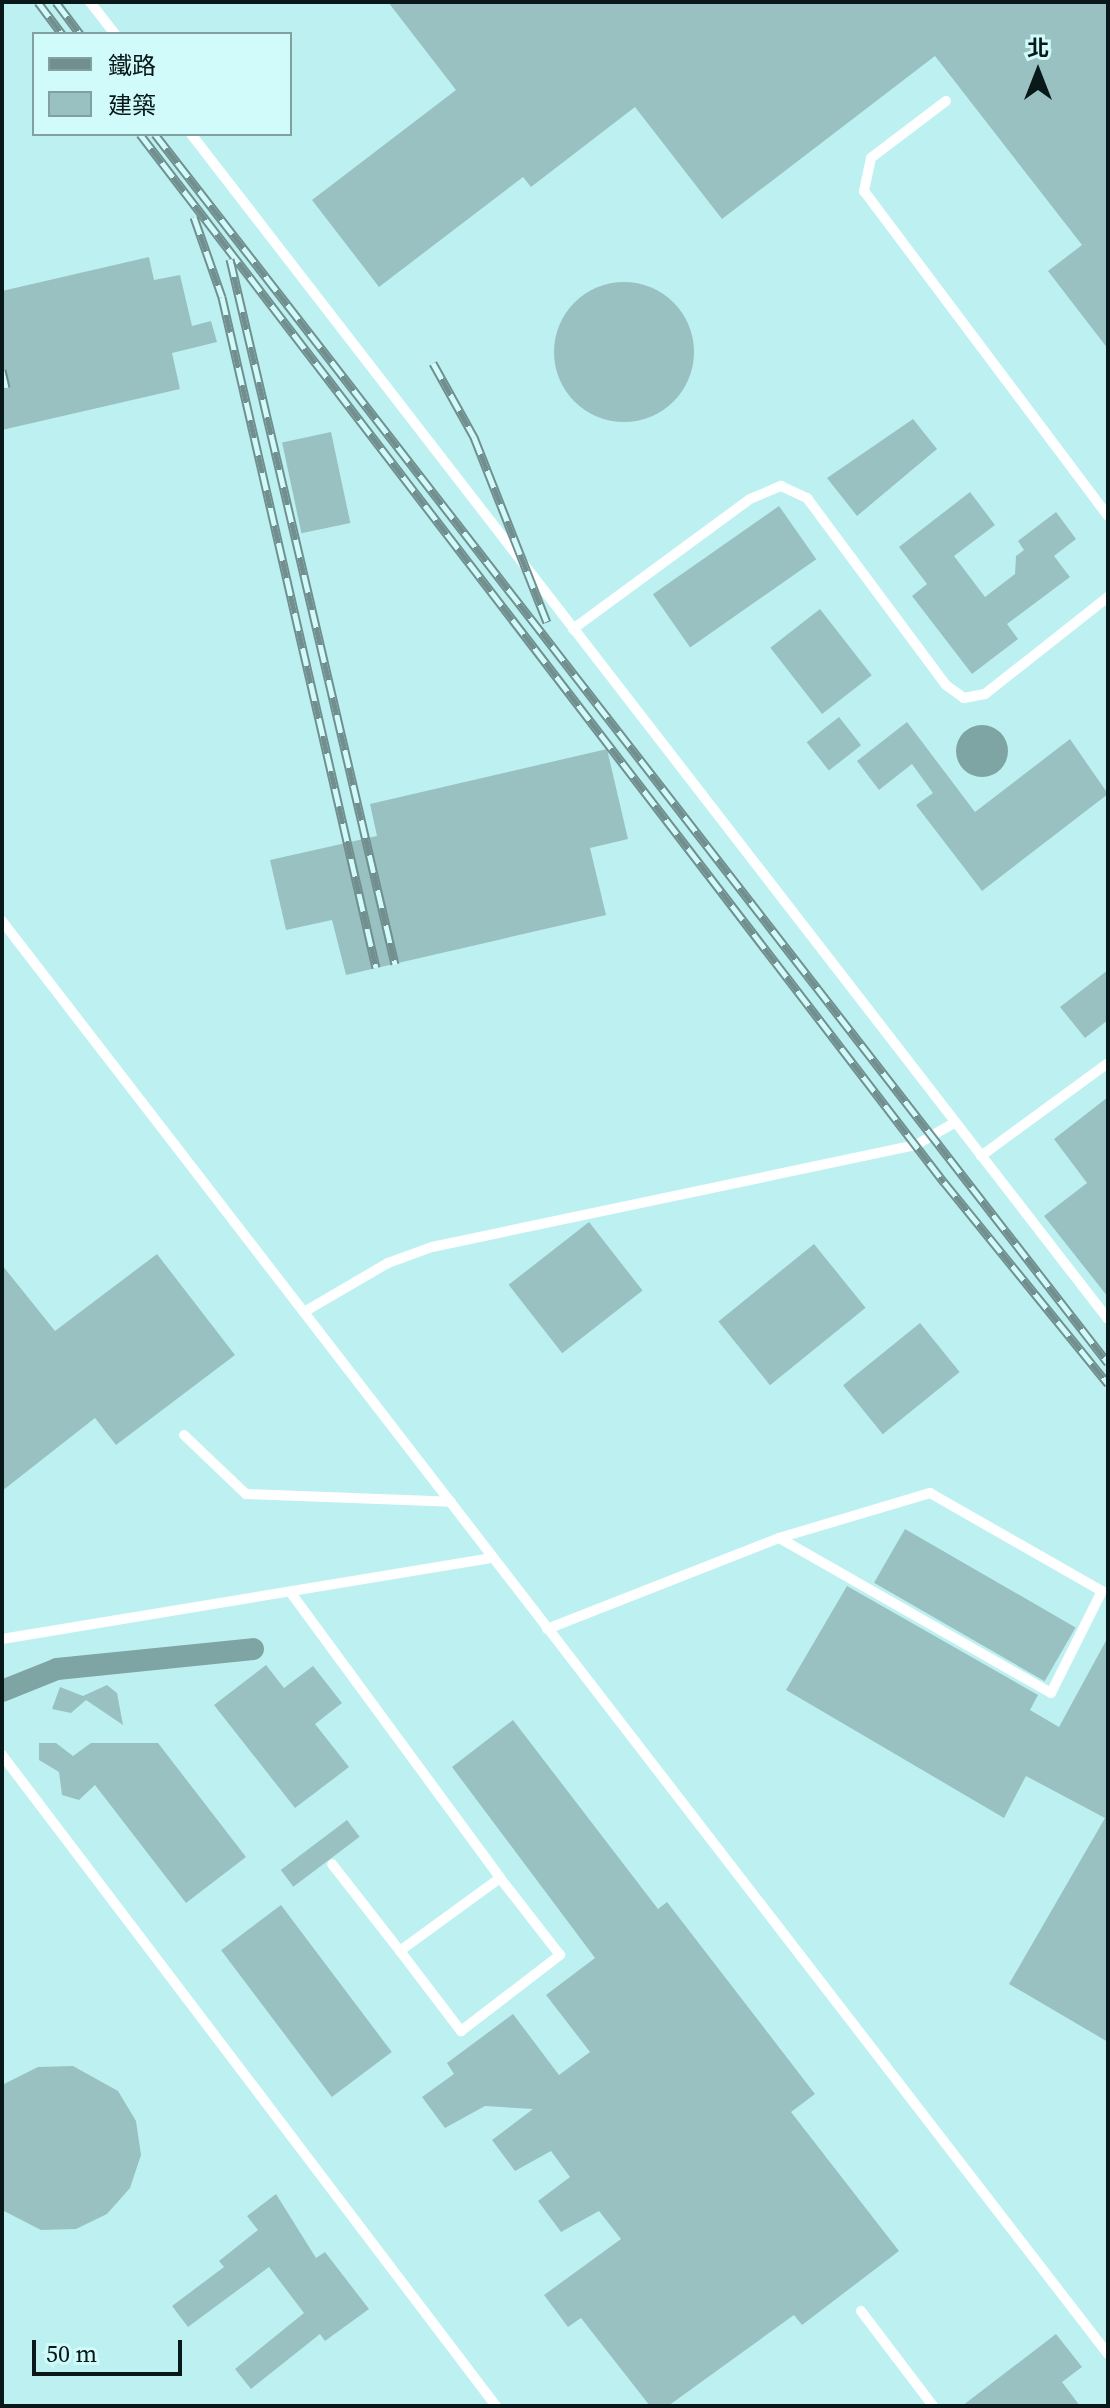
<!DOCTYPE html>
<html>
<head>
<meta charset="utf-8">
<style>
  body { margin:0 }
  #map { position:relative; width:1110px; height:2408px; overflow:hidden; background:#d1fafa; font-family:"Source Serif 4","Noto Sans TC",serif }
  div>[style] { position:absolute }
  .built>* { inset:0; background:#bdf1f1 }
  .water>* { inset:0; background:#7fa4a4 }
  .round { border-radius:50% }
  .canal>* { height:22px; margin:-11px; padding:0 11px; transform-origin:11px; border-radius:11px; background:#7fa4a4 }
  .building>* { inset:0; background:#9ac1c1; transform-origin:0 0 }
  .lane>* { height:10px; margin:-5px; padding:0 5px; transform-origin:5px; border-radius:5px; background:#fff }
  .rail>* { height:9px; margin-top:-4.5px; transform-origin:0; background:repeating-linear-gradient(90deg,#d1fafa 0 18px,#728f8f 0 36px); box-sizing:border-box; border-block:2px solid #728f8f }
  span { translate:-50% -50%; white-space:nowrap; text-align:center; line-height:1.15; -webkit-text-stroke:6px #d1fafa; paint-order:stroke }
  .frame { position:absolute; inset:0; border:4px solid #091818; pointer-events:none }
  .legend { position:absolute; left:32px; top:32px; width:260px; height:104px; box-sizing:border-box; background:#d1fafa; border:2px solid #81a0a0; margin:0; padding:10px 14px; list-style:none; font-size:24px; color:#091818 }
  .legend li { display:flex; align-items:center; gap:16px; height:40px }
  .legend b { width:40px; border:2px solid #81a0a0 }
  .north { position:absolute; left:998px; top:32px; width:80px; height:80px; -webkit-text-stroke:6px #d1fafa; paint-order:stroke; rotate:0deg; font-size:22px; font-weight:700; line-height:32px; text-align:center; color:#091818 }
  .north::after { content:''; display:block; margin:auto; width:28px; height:36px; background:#091818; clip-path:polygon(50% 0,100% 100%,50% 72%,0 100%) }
  .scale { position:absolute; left:32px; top:2340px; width:150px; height:36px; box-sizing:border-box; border:4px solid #091818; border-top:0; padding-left:10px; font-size:24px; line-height:28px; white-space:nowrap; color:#091818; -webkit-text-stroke:6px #d1fafa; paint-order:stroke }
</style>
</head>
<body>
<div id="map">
  <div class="built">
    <i style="clip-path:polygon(evenodd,2px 2px,1108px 2px,1108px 2406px,2px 2406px,2px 2px,34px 34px,290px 34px,290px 134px,34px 134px,34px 34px)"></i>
  </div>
  <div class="water">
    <i class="round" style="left:956px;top:725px;width:52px;height:52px"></i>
  </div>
  <div class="canal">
    <i style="left:2px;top:1691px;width:59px;rotate:-21.8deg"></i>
    <i style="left:57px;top:1669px;width:197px;rotate:-5.8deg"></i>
  </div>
  <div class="building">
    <i style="clip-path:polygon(388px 2px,1108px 2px,1108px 349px,1048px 271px,1082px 245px,935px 56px,722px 219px,635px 107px,531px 187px,523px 177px,379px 287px,312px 200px,456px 90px)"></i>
    <i style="clip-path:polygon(149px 257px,154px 280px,180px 275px,192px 326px,211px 321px,217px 342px,172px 353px,180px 389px,2px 430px,2px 291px)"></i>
    <i class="round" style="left:554px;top:282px;width:140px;height:140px"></i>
    <i style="clip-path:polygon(913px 419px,937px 449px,857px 516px,827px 478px)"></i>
    <i style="left:331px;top:432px;width:93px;height:50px;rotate:78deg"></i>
    <i style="clip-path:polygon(970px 492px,995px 525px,954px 556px,985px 597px,1015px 574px,1016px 556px,1024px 550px,1018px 541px,1056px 512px,1076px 539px,1054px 556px,1070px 577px,1007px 624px,1018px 639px,972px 674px,912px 596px,927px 584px,899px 547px)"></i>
    <i style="left:779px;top:506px;width:65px;height:154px;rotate:55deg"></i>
    <i style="left:820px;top:609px;width:84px;height:63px;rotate:52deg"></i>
    <i style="left:839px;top:717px;width:36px;height:41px;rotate:52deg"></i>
    <i style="clip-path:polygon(907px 722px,975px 812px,1070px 739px,1108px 794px,982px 891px,916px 805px,933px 793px,912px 764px,879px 790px,857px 761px)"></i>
    <i style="clip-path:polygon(607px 749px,628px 839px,590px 848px,606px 915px,346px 975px,332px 920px,286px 930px,270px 860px,377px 836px,370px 804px)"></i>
    <i style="clip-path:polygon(1108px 970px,1108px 1020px,1085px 1038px,1060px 1007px)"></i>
    <i style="clip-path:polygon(1108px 1097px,1108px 1297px,1044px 1216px,1087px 1183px,1054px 1139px)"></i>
    <i style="left:589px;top:1222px;width:87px;height:102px;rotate:52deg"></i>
    <i style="left:814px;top:1244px;width:82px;height:123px;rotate:51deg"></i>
    <i style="clip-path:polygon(157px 1254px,235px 1355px,116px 1445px,95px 1418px,2px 1491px,2px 1265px,55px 1331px)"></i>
    <i style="left:920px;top:1323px;width:63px;height:99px;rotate:51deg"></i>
    <i style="left:905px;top:1529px;width:197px;height:62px;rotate:30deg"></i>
    <i style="clip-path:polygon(847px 1586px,1038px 1695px,1030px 1710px,1059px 1727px,1108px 1637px,1108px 2042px,1009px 1984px,1105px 1818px,1026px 1776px,1004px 1818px,786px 1690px)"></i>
    <i style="clip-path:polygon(266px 1665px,284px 1688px,313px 1666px,342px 1703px,315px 1724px,349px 1767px,295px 1808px,214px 1705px)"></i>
    <i style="clip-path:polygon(107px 1685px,117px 1693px,123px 1725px,86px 1700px,71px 1713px,52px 1709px,60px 1687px,83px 1696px)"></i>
    <i style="clip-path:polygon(513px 1720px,658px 1909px,667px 1902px,815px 2094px,791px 2112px,899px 2251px,802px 2325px,794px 2315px,668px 2406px,650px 2406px,581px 2318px,568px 2327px,544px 2295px,621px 2239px,599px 2211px,561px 2232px,538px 2201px,570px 2177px,551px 2151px,515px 2171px,492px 2140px,533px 2109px,485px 2106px,445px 2128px,422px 2097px,454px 2074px,447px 2063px,513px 2014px,559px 2075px,590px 2052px,546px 1995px,595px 1958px,452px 1767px)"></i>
    <i style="clip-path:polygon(39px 1743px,56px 1743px,73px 1756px,91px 1743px,158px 1743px,246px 1857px,186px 1903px,95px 1785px,79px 1800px,62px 1795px,59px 1772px,39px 1760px)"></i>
    <i style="left:347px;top:1820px;width:21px;height:83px;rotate:53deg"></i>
    <i style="left:281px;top:1905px;width:184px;height:75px;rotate:53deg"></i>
    <i style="clip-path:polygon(73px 2066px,118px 2091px,136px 2121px,141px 2155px,130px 2188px,107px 2214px,76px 2229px,41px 2230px,2px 2210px,2px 2085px,38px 2067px)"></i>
    <i style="clip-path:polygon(276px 2194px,316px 2258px,325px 2252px,369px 2309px,325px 2341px,320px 2334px,251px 2389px,235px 2369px,304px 2313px,269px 2267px,188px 2327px,172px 2306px,224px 2267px,219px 2261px,258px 2230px,247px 2216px)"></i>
    <i style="clip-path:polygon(1056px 2334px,1082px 2367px,1062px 2382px,1080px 2406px,962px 2406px)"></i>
  </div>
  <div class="lane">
    <i style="left:90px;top:2px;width:41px;rotate:52deg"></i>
    <i style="left:946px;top:101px;width:94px;rotate:142.8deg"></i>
    <i style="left:871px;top:158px;width:34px;rotate:102deg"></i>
    <i style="left:864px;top:191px;width:406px;rotate:53.1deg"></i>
    <i style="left:191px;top:134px;width:1498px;rotate:52.27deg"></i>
    <i style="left:573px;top:629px;width:220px;rotate:-36.3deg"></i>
    <i style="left:750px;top:499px;width:34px;rotate:-23deg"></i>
    <i style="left:781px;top:486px;width:29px;rotate:25deg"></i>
    <i style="left:807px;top:498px;width:233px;rotate:53.4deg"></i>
    <i style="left:946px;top:685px;width:22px;rotate:36deg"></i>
    <i style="left:964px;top:698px;width:21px;rotate:-11deg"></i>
    <i style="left:985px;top:694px;width:157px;rotate:-38.3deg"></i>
    <i style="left:2px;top:921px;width:1810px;rotate:52.34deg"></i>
    <i style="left:981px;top:1156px;width:157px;rotate:-36.2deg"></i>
    <i style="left:304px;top:1312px;width:97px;rotate:-30.3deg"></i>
    <i style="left:388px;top:1263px;width:47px;rotate:-20deg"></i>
    <i style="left:432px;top:1247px;width:495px;rotate:-11.9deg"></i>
    <i style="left:916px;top:1145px;width:44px;rotate:-30.1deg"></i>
    <i style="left:184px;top:1435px;width:86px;rotate:43.6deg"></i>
    <i style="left:246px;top:1494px;width:205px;rotate:2.2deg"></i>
    <i style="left:291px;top:1593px;width:353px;rotate:53.7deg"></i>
    <i style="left:500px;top:1878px;width:124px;rotate:143.9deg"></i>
    <i style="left:400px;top:1951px;width:110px;rotate:-128deg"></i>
    <i style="left:547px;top:1629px;width:249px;rotate:-21.4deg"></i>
    <i style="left:779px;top:1538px;width:158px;rotate:-16.6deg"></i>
    <i style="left:930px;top:1493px;width:198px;rotate:29.7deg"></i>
    <i style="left:1102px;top:1591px;width:114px;rotate:116.6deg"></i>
    <i style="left:1051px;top:1693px;width:313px;rotate:-150.3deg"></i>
    <i style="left:2px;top:1639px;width:497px;rotate:-9.4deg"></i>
    <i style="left:2px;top:1755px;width:817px;rotate:52.81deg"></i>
    <i style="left:400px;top:1951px;width:101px;rotate:52.7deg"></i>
    <i style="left:461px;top:2031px;width:125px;rotate:-37.5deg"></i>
    <i style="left:560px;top:1955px;width:98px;rotate:-127.9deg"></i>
    <i style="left:861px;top:2311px;width:119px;rotate:52.8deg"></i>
  </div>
  <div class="rail">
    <i style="left:38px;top:2px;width:40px;rotate:53deg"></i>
    <i style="left:56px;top:2px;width:40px;rotate:53deg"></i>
    <i style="left:140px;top:134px;width:1321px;rotate:52.51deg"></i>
    <i style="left:944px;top:1182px;width:260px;rotate:50.9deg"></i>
    <i style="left:155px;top:134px;width:1555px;rotate:52.21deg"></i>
    <i style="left:194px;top:217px;width:85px;rotate:70.7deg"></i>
    <i style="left:222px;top:297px;width:688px;rotate:77.07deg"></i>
    <i style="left:230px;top:259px;width:724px;rotate:76.83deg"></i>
    <i style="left:433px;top:363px;width:85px;rotate:61deg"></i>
    <i style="left:474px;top:437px;width:199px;rotate:68.5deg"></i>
    <i style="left:2px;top:370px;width:18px;rotate:77deg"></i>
  </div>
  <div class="frame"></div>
  <ul class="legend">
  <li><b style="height:10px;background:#728f8f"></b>鐵路</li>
  <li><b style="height:22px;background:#9ac1c1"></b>建築</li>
  </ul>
  <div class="north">北</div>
  <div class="scale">50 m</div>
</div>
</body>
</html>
